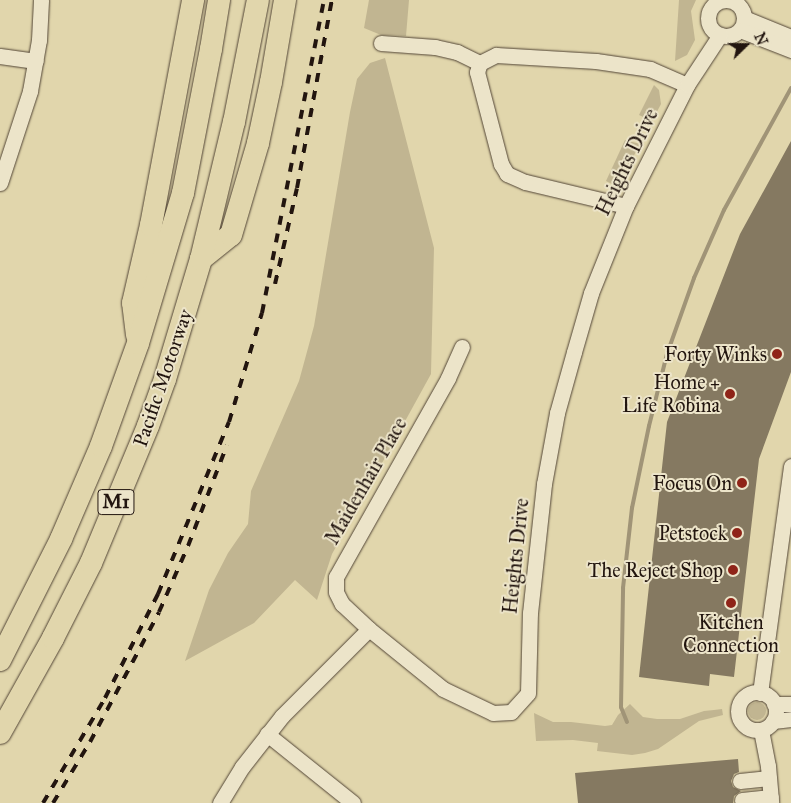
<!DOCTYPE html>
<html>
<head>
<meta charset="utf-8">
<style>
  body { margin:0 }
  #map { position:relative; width:791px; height:803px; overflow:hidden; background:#e1d6ac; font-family:"IM FELL Great Primer",serif }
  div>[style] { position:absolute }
  .green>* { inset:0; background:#c1b591 }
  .round { border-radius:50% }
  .stream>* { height:4px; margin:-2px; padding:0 2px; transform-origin:2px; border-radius:2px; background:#a09477 }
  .building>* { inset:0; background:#857961 }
  .roads { filter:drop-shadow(0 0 1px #524536) drop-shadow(0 0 1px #524536) }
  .minor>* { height:15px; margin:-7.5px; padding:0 7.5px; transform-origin:7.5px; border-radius:7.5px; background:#ece4c9 }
  .minor>.ring { margin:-7.5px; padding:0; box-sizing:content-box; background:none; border:15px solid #ece4c9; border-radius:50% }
  .highway>* { height:22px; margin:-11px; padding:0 11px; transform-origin:11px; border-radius:11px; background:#e1d6ac }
  .rail>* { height:4px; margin-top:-2px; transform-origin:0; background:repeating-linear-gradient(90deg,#22150f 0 9px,transparent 0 18px) }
  .dots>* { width:14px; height:14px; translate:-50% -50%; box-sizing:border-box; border:2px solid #ece4c9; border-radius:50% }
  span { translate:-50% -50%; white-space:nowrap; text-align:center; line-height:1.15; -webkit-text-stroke:4px #ece4c9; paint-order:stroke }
  .shield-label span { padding:1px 4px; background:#ece4c9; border:1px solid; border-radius:4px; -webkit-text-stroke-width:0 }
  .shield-label { font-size:19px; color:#22150f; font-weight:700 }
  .street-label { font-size:20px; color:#22150f }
  .poi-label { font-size:20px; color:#22150f }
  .right { translate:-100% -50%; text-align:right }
  .north { position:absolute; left:721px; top:20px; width:50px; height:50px; -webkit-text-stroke:4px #ece4c9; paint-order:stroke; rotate:68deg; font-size:14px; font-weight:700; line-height:20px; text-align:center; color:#22150f }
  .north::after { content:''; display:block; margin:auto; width:18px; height:22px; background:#22150f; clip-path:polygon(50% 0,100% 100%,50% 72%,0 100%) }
</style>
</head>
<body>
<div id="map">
  <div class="green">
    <i style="clip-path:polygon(369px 0,409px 0,406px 36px,381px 35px,364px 28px)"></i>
    <i style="clip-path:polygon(679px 0,696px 0,691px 11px,695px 40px,687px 55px,675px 61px)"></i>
    <i style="clip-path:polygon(385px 58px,434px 248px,431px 374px,332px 554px,317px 600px,295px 580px,254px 623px,185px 661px,209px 590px,228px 553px,248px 524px,251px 491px,299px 381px,314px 326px,350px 112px,357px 79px,370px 63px)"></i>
    <i style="clip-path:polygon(654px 85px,659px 90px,661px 104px,652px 121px,639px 115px)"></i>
    <i style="clip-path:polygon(625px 140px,640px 144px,621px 180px,612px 184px,606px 181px)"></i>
    <i class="round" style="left:748px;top:702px;width:18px;height:18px"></i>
    <i style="clip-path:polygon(630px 704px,643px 717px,657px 719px,680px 719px,704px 711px,714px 710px,722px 709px,723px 715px,699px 721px,658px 749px,645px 753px,632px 755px,597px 751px,598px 743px,573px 740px,536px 741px,534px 713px,553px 722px,571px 722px,605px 726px,612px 725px,618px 715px)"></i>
  </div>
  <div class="stream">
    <i style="left:627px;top:722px;width:16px;rotate:-112deg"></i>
    <i style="left:621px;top:707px;width:119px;rotate:-89deg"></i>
    <i style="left:623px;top:588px;width:81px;rotate:-83.6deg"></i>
    <i style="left:632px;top:508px;width:84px;rotate:-78.3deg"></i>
    <i style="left:649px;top:426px;width:74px;rotate:-76deg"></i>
    <i style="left:667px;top:354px;width:81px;rotate:-70.4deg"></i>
    <i style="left:694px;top:278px;width:74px;rotate:-66.2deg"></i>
    <i style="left:724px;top:210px;width:139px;rotate:-61.2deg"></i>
  </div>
  <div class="building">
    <i style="clip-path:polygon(791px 141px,791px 372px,759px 459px,734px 677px,710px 674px,709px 686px,639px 677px,667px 422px,740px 234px)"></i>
    <i style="clip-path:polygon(738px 759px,739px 772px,734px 774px,731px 781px,733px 787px,741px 791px,734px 796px,733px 803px,578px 803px,575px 773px)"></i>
  </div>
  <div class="roads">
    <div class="minor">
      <i class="ring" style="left:708px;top:0;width:21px;height:21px"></i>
      <i style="left:744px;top:18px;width:51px;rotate:22deg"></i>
      <i style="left:740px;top:30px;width:55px;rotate:21.4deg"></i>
      <i style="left:381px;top:43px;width:54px;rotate:4.2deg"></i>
      <i style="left:435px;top:47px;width:23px;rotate:13deg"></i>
      <i style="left:457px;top:52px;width:25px;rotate:26deg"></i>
      <i style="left:0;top:56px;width:36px;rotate:8deg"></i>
      <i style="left:0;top:183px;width:97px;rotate:-71.9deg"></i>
      <i style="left:30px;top:91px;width:52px;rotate:-80deg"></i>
      <i style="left:39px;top:40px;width:40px;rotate:-87.1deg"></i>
      <i style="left:626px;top:206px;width:104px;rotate:-166.6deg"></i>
      <i style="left:525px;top:182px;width:20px;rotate:-156deg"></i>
      <i style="left:507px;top:174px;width:12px;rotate:-121deg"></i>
      <i style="left:501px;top:164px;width:95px;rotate:-104.6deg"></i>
      <i style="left:477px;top:72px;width:9px;rotate:-72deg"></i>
      <i style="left:480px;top:63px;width:18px;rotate:-27deg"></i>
      <i style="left:496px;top:55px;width:100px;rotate:3.4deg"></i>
      <i style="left:596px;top:61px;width:55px;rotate:8.4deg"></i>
      <i style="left:650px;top:69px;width:40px;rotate:23.4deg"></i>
      <i style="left:369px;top:629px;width:37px;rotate:-137deg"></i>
      <i style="left:342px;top:604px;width:13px;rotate:-117deg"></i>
      <i style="left:336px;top:592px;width:15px;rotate:-90deg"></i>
      <i style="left:336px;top:577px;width:228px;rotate:-60.6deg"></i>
      <i style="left:448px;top:378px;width:34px;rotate:-66deg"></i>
      <i class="ring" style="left:738px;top:692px;width:23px;height:23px"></i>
      <i style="left:760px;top:693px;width:229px;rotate:-82.2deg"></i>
      <i style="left:774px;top:704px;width:17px"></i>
      <i style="left:773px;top:721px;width:18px;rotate:-6deg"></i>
      <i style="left:761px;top:730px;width:37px;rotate:79deg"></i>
      <i style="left:768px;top:766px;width:37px;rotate:85deg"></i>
      <i style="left:267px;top:734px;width:110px;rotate:38.7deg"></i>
      <i style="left:740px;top:781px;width:29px;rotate:-6deg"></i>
      <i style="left:742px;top:800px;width:29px;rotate:-6deg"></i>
      <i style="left:220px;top:803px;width:42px;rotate:-58.6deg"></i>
      <i style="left:242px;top:767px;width:65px;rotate:-51.9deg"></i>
      <i style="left:282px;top:716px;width:123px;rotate:-45deg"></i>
      <i style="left:369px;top:629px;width:95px;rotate:39deg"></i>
      <i style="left:443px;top:689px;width:55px;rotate:25.6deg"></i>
      <i style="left:493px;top:713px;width:18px;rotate:-3deg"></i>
      <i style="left:511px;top:712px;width:25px;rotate:-48deg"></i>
      <i style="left:528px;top:693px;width:80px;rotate:-88.6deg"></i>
      <i style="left:530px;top:613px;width:130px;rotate:-83.8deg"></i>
      <i style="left:544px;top:484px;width:72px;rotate:-79.6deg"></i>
      <i style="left:557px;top:413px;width:63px;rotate:-74.4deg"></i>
      <i style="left:574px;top:352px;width:61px;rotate:-73.9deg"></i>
      <i style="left:591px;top:293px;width:94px;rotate:-68.1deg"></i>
      <i style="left:626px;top:206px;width:136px;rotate:-63.2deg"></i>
      <i style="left:687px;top:85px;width:60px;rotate:-56.6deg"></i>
    </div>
    <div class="highway">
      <i style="left:201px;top:259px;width:38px;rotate:-39deg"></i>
      <i style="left:231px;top:235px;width:96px;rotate:-73.6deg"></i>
      <i style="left:258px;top:143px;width:62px;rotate:-78deg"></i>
      <i style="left:271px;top:82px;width:83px;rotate:-80.3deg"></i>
      <i style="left:137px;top:335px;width:32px;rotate:-97deg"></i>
      <i style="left:133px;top:303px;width:80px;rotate:-77deg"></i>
      <i style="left:151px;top:225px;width:229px;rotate:-79.4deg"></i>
      <i style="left:0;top:660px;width:136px;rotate:-63.2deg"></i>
      <i style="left:61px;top:539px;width:101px;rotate:-66.7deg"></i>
      <i style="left:101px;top:446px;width:109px;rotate:-70.2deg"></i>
      <i style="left:138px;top:343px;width:157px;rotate:-73.3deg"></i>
      <i style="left:183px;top:193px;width:147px;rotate:-79deg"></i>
      <i style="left:211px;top:49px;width:50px;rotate:-80.7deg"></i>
      <i style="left:0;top:733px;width:109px;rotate:-60.8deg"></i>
      <i style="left:53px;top:638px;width:84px;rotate:-63.1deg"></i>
      <i style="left:91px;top:563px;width:148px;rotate:-67.4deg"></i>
      <i style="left:148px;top:426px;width:50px;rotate:-70.1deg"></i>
      <i style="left:165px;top:379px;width:125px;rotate:-73.3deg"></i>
      <i style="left:201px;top:259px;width:141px;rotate:-76.5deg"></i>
      <i style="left:234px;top:122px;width:124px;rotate:-78.9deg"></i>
    </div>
  </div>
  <div class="rail">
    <i style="left:275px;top:284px;width:98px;rotate:-77.1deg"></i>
    <i style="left:297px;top:188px;width:191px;rotate:-79.5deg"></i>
    <i style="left:43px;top:803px;width:122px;rotate:-59.4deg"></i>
    <i style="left:105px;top:698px;width:117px;rotate:-63deg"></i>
    <i style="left:158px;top:594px;width:186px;rotate:-67.6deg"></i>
    <i style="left:229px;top:422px;width:114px;rotate:-73.2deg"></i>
    <i style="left:262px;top:313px;width:319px;rotate:-78.8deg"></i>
    <i style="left:53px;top:803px;width:71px;rotate:-58.8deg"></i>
    <i style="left:90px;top:742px;width:147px;rotate:-62deg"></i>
    <i style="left:159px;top:612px;width:72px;rotate:-66.3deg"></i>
    <i style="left:188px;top:546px;width:108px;rotate:-68.9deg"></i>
  </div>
  <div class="dots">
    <i style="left:777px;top:354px;background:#8f2418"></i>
    <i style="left:730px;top:394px;background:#8f2418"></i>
    <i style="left:742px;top:483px;background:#8f2418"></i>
    <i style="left:737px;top:533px;background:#8f2418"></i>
    <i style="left:733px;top:570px;background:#8f2418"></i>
    <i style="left:731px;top:603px;background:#8f2418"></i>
  </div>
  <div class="shield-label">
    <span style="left:116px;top:502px">M1</span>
  </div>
  <div class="street-label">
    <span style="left:627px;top:162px;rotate:-64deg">Heights Drive</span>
    <span style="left:163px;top:378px;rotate:-71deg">Pacific Motorway</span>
    <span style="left:366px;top:481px;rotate:-60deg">Maidenhair Place</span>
    <span style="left:516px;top:556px;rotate:-84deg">Heights Drive</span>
  </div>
  <div class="poi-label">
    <span class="right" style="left:767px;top:354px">Forty Winks</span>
    <span class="right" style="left:720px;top:394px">Home +<br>Life Robina</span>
    <span class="right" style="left:732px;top:483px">Focus On</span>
    <span class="right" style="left:727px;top:533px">Petstock</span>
    <span class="right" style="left:723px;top:570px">The Reject Shop</span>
    <span style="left:731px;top:634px">Kitchen<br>Connection</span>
  </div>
  <div class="north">N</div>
</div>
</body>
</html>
